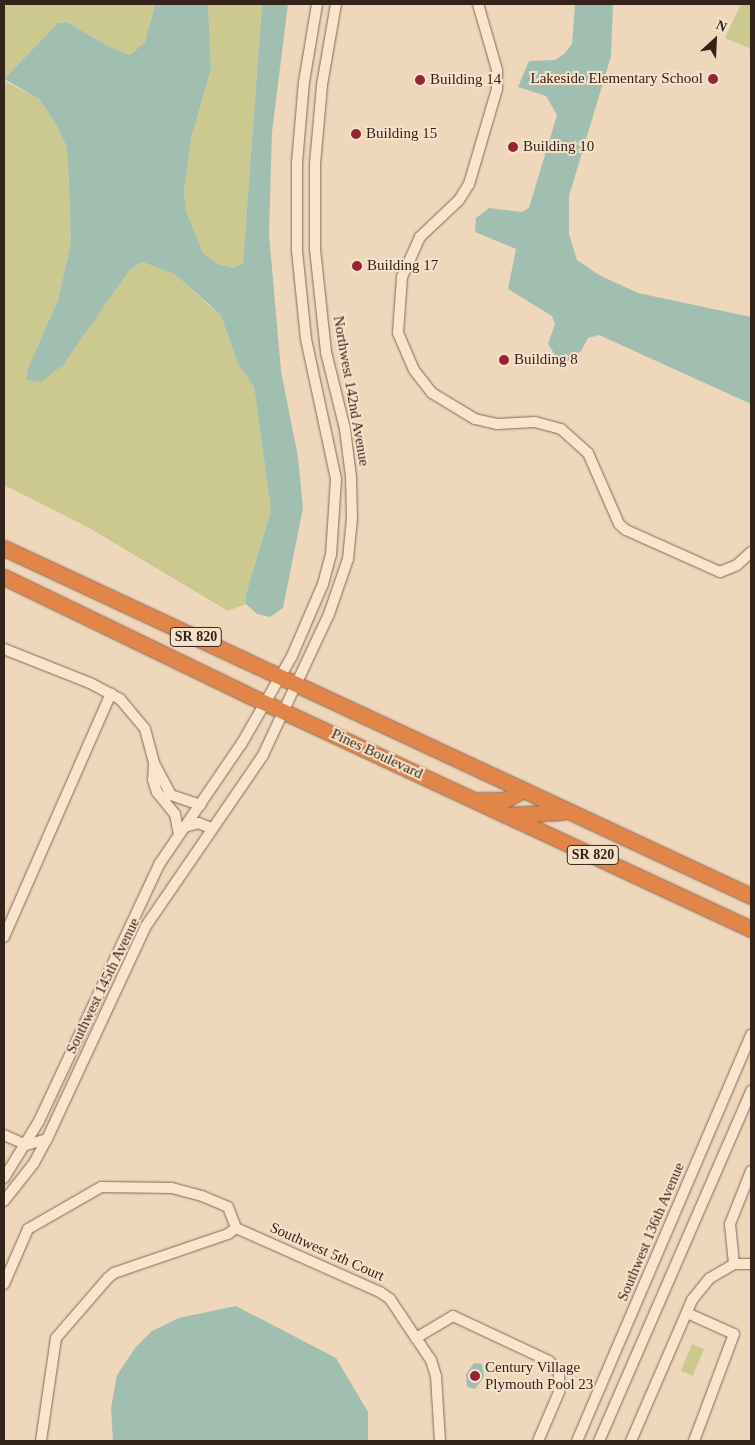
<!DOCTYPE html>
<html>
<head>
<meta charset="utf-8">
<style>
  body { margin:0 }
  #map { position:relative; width:755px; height:1445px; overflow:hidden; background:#eed7bb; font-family:"Times New Roman",serif }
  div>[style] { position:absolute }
  .green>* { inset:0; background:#ccc990; transform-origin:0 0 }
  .water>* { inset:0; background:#a0bfb1 }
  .roads { filter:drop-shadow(0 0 1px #866755) drop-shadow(0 0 1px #866755) }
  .minor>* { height:10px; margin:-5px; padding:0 5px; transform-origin:5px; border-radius:5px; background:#f9e5ce }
  .highway>* { height:15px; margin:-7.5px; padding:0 7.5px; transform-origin:7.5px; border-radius:7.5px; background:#e28548 }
  .dots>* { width:14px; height:14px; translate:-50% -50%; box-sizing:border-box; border:2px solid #f6e2cb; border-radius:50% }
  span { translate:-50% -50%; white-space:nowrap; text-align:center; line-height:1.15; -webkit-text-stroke:4px #f6e2cb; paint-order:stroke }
  .shield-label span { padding:1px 4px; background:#f6e2cb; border:1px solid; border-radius:4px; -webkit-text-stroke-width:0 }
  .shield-label { font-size:14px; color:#34231a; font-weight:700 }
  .poi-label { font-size:15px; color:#34231a }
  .right { translate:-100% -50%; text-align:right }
  .left { translate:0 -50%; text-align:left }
  .street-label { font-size:15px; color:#34231a }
  .frame { position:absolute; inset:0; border:5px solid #34231a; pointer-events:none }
  .north { position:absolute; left:690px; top:15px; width:50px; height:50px; -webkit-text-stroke:4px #f6e2cb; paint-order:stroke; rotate:25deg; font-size:14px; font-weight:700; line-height:20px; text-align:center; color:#34231a }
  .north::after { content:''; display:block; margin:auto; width:18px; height:22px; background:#34231a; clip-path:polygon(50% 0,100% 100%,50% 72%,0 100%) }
</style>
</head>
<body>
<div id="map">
  <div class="green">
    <i style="clip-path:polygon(4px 4px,155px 4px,145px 42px,130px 55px,108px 46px,67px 22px,58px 23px,4px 79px)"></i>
    <i style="clip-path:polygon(208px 4px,262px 4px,243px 263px,236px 268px,218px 264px,203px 253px,186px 211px,184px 190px,192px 135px,211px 69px)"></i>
    <i style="clip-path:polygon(741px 4px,751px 4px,751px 49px,725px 38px)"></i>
    <i style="clip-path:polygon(4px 81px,39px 99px,55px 122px,66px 147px,68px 161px,71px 242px,58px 300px,28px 368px,64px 364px,130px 268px,142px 262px,174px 274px,221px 316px,238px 364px,254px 387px,271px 510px,246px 594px,246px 604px,228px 611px,91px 529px,4px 485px)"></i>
    <i style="left:692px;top:1344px;width:13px;height:29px;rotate:23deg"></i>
  </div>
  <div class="water">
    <i style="clip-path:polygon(155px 4px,208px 4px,211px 69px,192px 135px,184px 190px,186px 211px,203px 253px,218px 264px,235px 268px,243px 263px,262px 4px,288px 4px,272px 132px,269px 234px,281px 371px,298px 457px,303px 508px,283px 608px,270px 617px,257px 614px,246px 604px,246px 594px,271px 510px,254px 387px,238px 364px,221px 316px,210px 305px,174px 274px,142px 262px,130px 269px,64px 364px,41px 382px,26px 380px,28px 368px,58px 300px,71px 242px,68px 161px,66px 146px,55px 122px,39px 99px,4px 79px,58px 23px,67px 22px,108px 46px,130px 55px,145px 42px)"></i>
    <i style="clip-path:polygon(575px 4px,613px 4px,611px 56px,569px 196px,569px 234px,577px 260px,599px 275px,638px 293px,751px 317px,751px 404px,599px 335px,588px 338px,581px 351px,568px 361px,557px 358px,548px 344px,555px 324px,552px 316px,508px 289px,516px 249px,475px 232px,476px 218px,489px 208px,522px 212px,529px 208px,557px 115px,546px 96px,518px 87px,529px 61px,555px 60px,564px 54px,572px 44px)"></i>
    <i style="clip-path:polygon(236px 1306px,336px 1358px,368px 1412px,368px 1441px,113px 1441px,111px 1408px,117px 1375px,135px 1348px,152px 1331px,179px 1318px)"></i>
    <i style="clip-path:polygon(474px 1363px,482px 1364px,484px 1377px,475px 1389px,467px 1387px,466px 1374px)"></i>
  </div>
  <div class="roads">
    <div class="minor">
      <i style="left:478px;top:4px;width:69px;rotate:73.9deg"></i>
      <i style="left:497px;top:70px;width:19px;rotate:90deg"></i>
      <i style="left:497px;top:89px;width:99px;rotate:106.4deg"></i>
      <i style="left:469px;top:184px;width:19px;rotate:122deg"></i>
      <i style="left:459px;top:200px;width:54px;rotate:136.5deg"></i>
      <i style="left:420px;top:237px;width:44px;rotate:114.2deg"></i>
      <i style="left:402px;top:277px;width:56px;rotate:94.1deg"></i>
      <i style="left:398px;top:333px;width:40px;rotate:66.6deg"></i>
      <i style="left:414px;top:370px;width:29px;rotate:52deg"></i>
      <i style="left:432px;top:393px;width:50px;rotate:31.2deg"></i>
      <i style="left:475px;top:419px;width:23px;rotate:13deg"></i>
      <i style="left:497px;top:424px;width:38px;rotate:-3deg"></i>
      <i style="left:535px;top:422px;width:27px;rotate:15deg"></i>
      <i style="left:561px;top:429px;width:36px;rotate:42deg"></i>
      <i style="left:588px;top:453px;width:77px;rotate:66.4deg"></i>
      <i style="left:619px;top:524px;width:9px;rotate:41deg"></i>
      <i style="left:626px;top:530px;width:103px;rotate:24.1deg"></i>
      <i style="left:720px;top:572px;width:18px;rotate:-22deg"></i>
      <i style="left:737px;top:565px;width:19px;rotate:-43deg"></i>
      <i style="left:4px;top:649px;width:92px;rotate:21.6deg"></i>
      <i style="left:90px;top:683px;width:34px;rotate:28deg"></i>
      <i style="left:120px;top:699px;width:39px;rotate:50deg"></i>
      <i style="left:145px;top:729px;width:35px;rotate:75deg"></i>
      <i style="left:154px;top:763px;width:36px;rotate:62deg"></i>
      <i style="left:171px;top:795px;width:31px;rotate:19deg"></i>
      <i style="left:154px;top:763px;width:17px;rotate:93deg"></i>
      <i style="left:153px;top:780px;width:13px;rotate:72deg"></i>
      <i style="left:157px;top:792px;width:28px;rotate:51deg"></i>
      <i style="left:175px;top:814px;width:21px;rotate:79deg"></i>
      <i style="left:185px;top:827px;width:14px;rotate:-17deg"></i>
      <i style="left:198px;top:823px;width:14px;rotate:21deg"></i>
      <i style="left:4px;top:937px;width:266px;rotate:-66.3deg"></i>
      <i style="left:4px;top:1135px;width:24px;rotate:24deg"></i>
      <i style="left:26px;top:1145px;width:22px;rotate:-16deg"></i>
      <i style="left:4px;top:1178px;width:67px;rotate:-58.4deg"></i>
      <i style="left:39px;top:1121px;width:285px;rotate:-64.9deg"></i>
      <i style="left:160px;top:863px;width:145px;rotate:-55.7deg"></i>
      <i style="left:242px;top:743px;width:100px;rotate:-60.1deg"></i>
      <i style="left:292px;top:656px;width:78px;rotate:-66.7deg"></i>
      <i style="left:323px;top:584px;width:30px;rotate:-75deg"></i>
      <i style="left:331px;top:555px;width:76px;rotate:-86.2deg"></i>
      <i style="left:336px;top:479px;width:143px;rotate:-102.1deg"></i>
      <i style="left:306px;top:339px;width:89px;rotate:-95.8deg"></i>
      <i style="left:297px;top:250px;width:87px;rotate:-90deg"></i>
      <i style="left:297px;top:163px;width:81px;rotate:-85.1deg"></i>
      <i style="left:304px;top:82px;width:79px;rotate:-80.5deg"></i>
      <i style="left:4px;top:1201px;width:48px;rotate:-51.7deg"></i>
      <i style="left:34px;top:1163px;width:27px;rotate:-62deg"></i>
      <i style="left:47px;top:1139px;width:235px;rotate:-65.1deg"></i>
      <i style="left:146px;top:926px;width:207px;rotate:-55.6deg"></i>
      <i style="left:263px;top:755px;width:156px;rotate:-64.9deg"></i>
      <i style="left:329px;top:614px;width:58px;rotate:-70.9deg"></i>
      <i style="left:348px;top:559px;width:41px;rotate:-84.4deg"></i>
      <i style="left:352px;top:518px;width:41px;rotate:-91.4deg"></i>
      <i style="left:351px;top:477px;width:48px;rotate:-97.1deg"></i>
      <i style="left:345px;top:429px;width:79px;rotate:-103.9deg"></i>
      <i style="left:326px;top:352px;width:104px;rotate:-96.1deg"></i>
      <i style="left:315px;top:249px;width:85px;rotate:-90deg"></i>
      <i style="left:315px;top:164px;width:79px;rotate:-84.9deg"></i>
      <i style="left:322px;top:85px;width:82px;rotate:-80.2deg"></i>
      <i style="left:236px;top:1228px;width:158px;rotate:24deg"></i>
      <i style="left:380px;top:1292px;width:12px;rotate:35deg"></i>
      <i style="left:390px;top:1299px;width:47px;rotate:56.3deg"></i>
      <i style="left:416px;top:1338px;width:43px;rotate:-30.7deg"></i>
      <i style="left:453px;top:1316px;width:106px;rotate:25.1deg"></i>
      <i style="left:549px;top:1361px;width:16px;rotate:50deg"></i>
      <i style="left:559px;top:1373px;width:19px;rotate:90deg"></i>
      <i style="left:559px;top:1392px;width:53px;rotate:113.2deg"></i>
      <i style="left:734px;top:1264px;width:17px"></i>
      <i style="left:4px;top:1284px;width:60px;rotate:-66.4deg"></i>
      <i style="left:28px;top:1229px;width:84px;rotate:-29.9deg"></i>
      <i style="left:101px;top:1187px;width:71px;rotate:0.8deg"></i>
      <i style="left:172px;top:1188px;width:31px;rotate:15deg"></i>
      <i style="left:202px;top:1196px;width:28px;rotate:23deg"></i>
      <i style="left:228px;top:1207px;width:22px;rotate:69deg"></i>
      <i style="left:687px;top:1313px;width:51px;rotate:24.1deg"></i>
      <i style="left:734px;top:1334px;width:114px;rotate:110.5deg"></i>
      <i style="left:416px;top:1338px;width:27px;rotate:56deg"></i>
      <i style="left:431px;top:1360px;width:17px;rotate:73deg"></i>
      <i style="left:436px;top:1376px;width:65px;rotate:86.5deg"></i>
      <i style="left:41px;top:1441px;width:104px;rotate:-81.7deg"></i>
      <i style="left:56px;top:1338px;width:79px;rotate:-49.1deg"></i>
      <i style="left:108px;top:1278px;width:8px;rotate:-40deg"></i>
      <i style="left:114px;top:1273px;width:120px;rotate:-18.9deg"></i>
      <i style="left:228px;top:1234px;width:10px;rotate:-37deg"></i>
      <i style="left:577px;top:1441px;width:442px;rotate:-66.8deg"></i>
      <i style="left:599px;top:1441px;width:382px;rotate:-66.5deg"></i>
      <i style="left:631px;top:1441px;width:154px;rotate:-66.6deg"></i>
      <i style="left:692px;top:1300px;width:28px;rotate:-51deg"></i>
      <i style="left:710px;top:1278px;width:28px;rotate:-30deg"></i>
      <i style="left:734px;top:1264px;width:40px;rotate:-95.7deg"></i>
      <i style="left:730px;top:1224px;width:57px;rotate:-68.4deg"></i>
    </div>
    <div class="highway">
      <i style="left:4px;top:548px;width:824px;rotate:24.98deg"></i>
      <i style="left:4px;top:577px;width:271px;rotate:25.8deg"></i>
      <i style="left:248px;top:695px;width:555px;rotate:24.95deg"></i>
      <i style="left:480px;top:800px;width:25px"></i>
      <i style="left:505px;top:800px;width:21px;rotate:-29deg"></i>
      <i style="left:506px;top:815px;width:56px;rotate:-3.1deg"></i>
    </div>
  </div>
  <div class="dots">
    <i style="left:713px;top:79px;background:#962437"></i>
    <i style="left:420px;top:80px;background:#962437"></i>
    <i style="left:356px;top:134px;background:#962437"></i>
    <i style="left:513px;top:147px;background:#962437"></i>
    <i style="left:357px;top:266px;background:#962437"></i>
    <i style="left:504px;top:360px;background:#962437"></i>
    <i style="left:475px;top:1376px;background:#962437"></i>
  </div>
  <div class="shield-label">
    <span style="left:196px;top:637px">SR 820</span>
    <span style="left:593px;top:855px">SR 820</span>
  </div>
  <div class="poi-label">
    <span class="right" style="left:703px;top:79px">Lakeside Elementary School</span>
    <span class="left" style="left:430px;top:80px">Building 14</span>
    <span class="left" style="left:366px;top:134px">Building 15</span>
    <span class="left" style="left:523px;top:147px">Building 10</span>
    <span class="left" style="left:367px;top:266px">Building 17</span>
    <span class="left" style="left:514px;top:360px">Building 8</span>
    <span class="left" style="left:485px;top:1376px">Century Village<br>Plymouth Pool 23</span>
  </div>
  <div class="street-label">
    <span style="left:351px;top:391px;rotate:80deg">Northwest 142nd Avenue</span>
    <span style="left:377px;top:754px;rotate:25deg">Pines Boulevard</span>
    <span style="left:103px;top:986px;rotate:-64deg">Southwest 145th Avenue</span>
    <span style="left:651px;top:1232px;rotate:-67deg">Southwest 136th Avenue</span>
    <span style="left:327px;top:1252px;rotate:24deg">Southwest 5th Court</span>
  </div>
  <div class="frame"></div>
  <div class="north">N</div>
</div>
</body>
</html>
